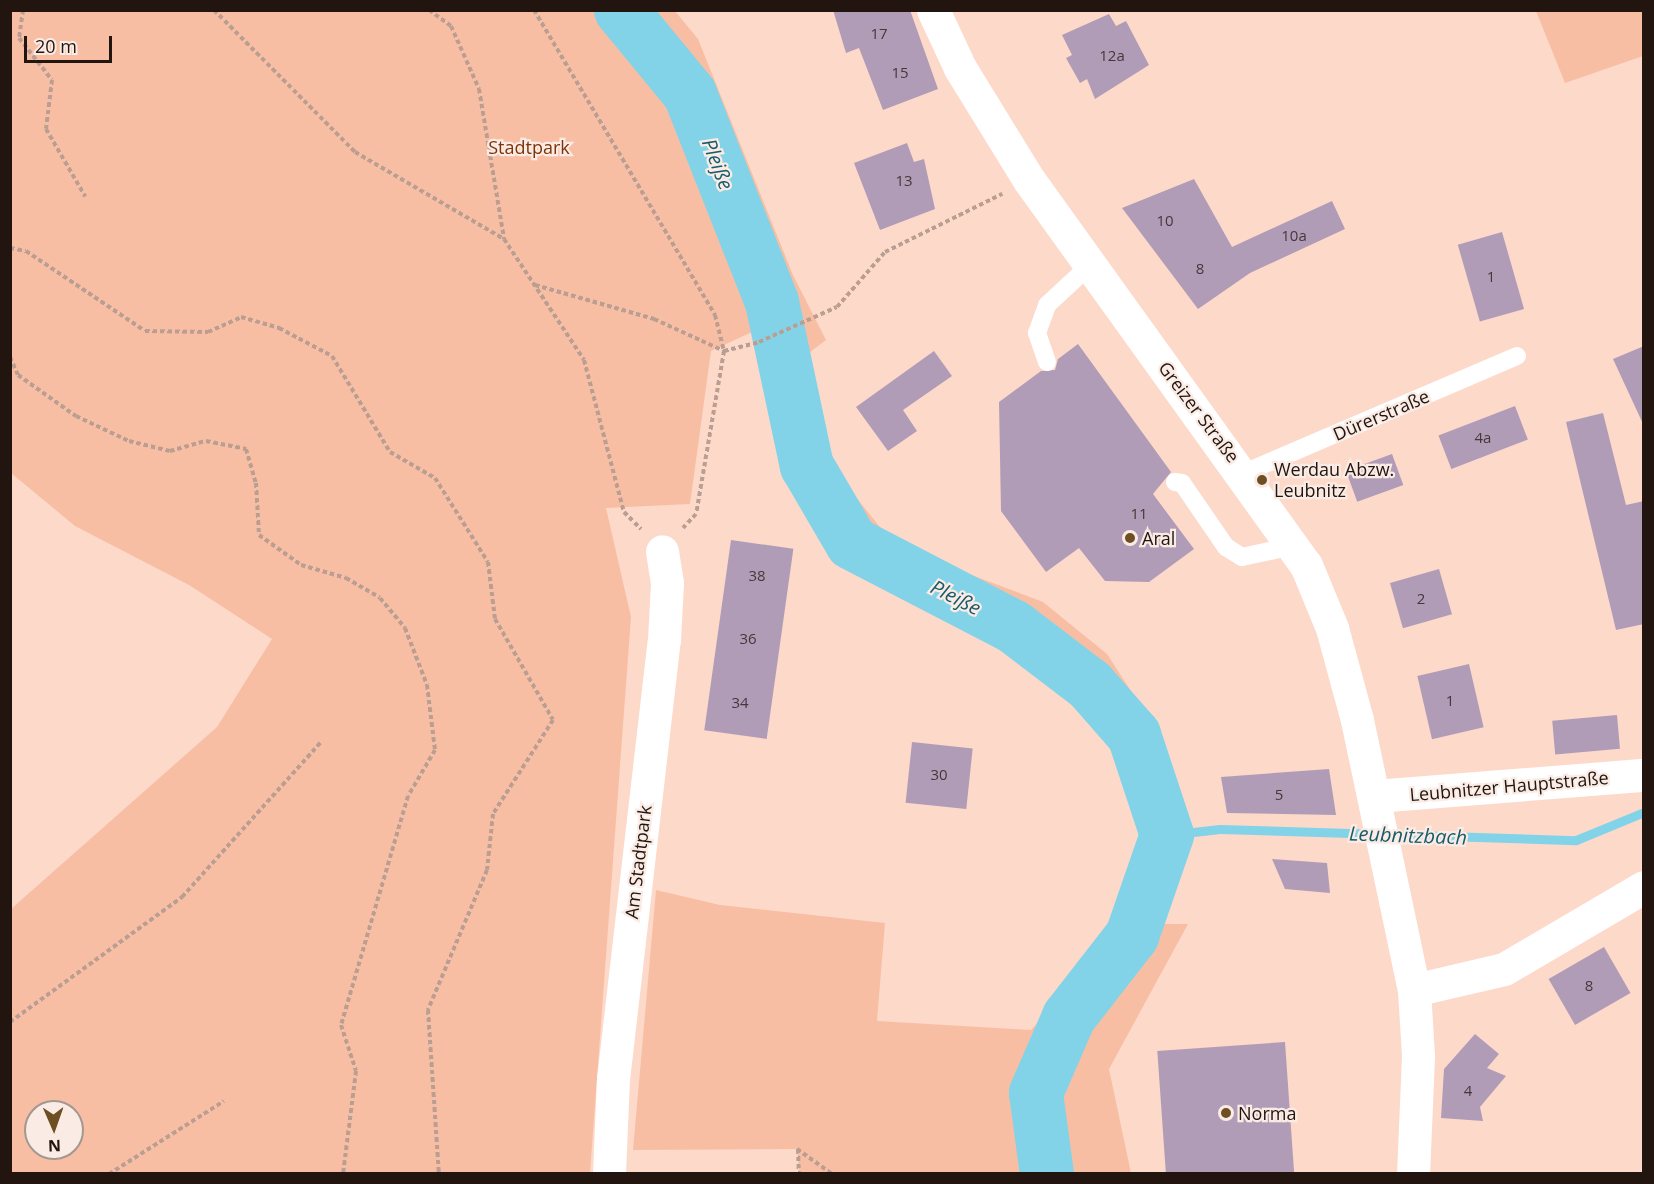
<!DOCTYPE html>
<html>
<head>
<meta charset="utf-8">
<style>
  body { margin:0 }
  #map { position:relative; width:1654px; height:1184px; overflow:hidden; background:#fdd9ca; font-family:"Open Sans",sans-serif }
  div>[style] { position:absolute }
  .green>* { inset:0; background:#f8bea4 }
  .stream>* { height:9px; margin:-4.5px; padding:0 4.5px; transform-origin:4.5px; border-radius:4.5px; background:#82d3e8 }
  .river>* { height:54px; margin:-27px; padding:0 27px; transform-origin:27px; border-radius:27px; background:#82d3e8 }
  .building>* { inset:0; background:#b19cb7; transform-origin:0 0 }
  .path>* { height:4px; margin-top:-2px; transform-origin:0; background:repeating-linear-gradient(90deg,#bb9e92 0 4.5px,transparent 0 7.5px) }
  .service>* { height:18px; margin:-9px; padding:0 9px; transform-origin:9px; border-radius:9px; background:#fff }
  .minor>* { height:33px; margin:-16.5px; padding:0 16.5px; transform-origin:16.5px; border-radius:16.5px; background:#fff }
  .tertiary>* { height:33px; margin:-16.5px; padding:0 16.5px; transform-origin:16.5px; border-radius:16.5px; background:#fff }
  .dots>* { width:16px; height:16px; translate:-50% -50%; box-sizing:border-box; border:3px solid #faece5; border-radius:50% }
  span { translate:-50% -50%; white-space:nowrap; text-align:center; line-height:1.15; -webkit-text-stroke:4.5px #faece5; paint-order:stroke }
  .number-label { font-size:15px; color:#46373a }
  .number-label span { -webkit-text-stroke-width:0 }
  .park-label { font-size:18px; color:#7e3409 }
  .street-label { font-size:18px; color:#221510 }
  .poi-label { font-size:18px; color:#221510 }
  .left { translate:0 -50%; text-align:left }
  .water-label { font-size:20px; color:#185b6b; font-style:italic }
  .frame { position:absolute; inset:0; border:12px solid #221510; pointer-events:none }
  .north { position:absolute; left:24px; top:1100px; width:60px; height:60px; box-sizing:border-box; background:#faece5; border:2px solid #a49690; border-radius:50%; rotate:178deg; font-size:16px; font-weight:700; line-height:24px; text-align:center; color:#221510 }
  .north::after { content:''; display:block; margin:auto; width:21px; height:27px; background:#6e4f24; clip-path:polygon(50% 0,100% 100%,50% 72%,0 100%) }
  .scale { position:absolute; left:24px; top:36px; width:88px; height:27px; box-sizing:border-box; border:3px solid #221510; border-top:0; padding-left:8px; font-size:18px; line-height:21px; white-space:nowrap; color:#221510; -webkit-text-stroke:4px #faece5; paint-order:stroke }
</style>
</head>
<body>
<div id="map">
  <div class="green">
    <i style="clip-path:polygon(evenodd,675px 11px,698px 39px,793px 275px,826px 340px,801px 359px,818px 432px,846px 485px,884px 532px,958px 570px,1043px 602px,1107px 654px,1153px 725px,1184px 825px,1148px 924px,1188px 924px,1109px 1069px,1131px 1173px,799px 1174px,797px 1149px,633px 1150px,656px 890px,720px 905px,885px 923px,877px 1021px,1031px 1030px,1102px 955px,1131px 900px,1146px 824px,1125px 755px,1096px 711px,1030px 657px,859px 574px,817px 516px,783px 439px,769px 360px,752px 332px,711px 351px,690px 504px,606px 508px,631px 617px,590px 1173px,11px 1173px,11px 909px,217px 727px,272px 639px,189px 585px,75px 526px,11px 473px,11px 11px,675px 11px,36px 1112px,72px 1112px,72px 1148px,36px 1148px,36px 1112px)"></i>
    <i style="clip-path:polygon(1536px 11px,1643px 11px,1643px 56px,1565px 83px)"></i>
  </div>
  <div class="stream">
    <i style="left:1167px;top:835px;width:53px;rotate:-6.5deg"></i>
    <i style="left:1220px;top:829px;width:356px;rotate:1.8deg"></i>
    <i style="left:1576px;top:840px;width:74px;rotate:-22.4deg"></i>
  </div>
  <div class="river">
    <i style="left:621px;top:10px;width:109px;rotate:50.6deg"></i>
    <i style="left:690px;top:94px;width:224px;rotate:68.5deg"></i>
    <i style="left:772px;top:302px;width:168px;rotate:78deg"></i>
    <i style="left:807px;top:466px;width:89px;rotate:59.7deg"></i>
    <i style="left:852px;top:543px;width:182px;rotate:27.4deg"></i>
    <i style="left:1014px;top:627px;width:96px;rotate:37.3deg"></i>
    <i style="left:1090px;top:685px;width:67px;rotate:48.7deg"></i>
    <i style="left:1134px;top:735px;width:105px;rotate:71.7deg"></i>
    <i style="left:1167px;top:835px;width:107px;rotate:109.1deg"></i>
    <i style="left:1132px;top:936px;width:103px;rotate:127.9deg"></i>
    <i style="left:1069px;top:1017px;width:83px;rotate:113.5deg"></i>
    <i style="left:1036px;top:1093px;width:82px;rotate:82.3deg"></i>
  </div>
  <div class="building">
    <i style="clip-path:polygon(833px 10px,910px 10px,938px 89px,883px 110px,859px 48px,846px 53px)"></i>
    <i style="clip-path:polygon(1109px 14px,1116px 26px,1126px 21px,1149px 65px,1095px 99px,1087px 79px,1080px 83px,1066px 58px,1072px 55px,1062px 35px)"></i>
    <i style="clip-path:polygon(907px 143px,914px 162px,924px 159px,935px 209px,880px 230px,854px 163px)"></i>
    <i style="clip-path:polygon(1194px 179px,1232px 247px,1332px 201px,1345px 229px,1250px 273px,1198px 309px,1122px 208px)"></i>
    <i style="left:1502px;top:232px;width:80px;height:46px;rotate:74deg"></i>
    <i style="clip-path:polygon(1078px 344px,1171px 472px,1153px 494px,1194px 549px,1149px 582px,1105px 581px,1079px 548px,1046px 572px,1001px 511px,999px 402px,1041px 371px,1055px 370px,1058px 359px)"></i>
    <i style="clip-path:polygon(1644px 346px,1644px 426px,1613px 359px)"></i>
    <i style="clip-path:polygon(934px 351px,952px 376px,903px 410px,917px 431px,888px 451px,856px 407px)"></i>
    <i style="left:1515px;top:406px;width:36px;height:82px;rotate:69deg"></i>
    <i style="clip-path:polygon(1603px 413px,1626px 505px,1644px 501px,1644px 624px,1616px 630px,1566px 422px)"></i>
    <i style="left:1392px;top:454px;width:33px;height:49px;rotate:70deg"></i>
    <i style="left:731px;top:540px;width:63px;height:192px;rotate:8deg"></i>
    <i style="left:1439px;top:569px;width:47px;height:51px;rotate:74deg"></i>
    <i style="left:1469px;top:664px;width:65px;height:53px;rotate:77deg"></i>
    <i style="left:1617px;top:715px;width:34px;height:65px;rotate:85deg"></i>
    <i style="left:912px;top:742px;width:61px;height:61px;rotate:6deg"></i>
    <i style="clip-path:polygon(1329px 769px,1336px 815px,1227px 813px,1221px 777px)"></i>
    <i style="clip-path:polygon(1272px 859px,1327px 863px,1330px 893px,1285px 889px)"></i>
    <i style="left:1604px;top:947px;width:53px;height:64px;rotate:60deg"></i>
    <i style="clip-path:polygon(1475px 1034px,1499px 1054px,1487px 1068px,1506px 1076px,1480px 1107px,1483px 1121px,1441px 1118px,1444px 1069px)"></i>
    <i style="left:1285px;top:1042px;width:131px;height:128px;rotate:86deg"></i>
  </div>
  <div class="path">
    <i style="left:23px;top:10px;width:28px;rotate:98deg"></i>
    <i style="left:19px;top:38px;width:53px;rotate:51.8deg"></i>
    <i style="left:52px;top:80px;width:49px;rotate:97deg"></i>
    <i style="left:46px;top:129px;width:78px;rotate:59.8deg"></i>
    <i style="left:214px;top:10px;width:200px;rotate:45.2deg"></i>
    <i style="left:355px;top:152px;width:173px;rotate:30.3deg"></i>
    <i style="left:504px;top:239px;width:145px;rotate:56.5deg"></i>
    <i style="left:584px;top:360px;width:157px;rotate:75.3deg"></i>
    <i style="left:624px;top:512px;width:24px;rotate:45deg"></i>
    <i style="left:429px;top:10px;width:27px;rotate:36deg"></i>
    <i style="left:451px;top:26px;width:69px;rotate:66deg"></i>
    <i style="left:479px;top:89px;width:152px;rotate:80.5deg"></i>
    <i style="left:534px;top:10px;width:355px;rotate:59.3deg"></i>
    <i style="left:715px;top:315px;width:37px;rotate:76deg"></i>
    <i style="left:724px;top:351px;width:165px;rotate:99.7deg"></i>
    <i style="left:696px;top:514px;width:19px;rotate:133deg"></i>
    <i style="left:10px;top:248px;width:16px;rotate:11deg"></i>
    <i style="left:26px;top:251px;width:143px;rotate:33.9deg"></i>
    <i style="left:145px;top:331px;width:63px;rotate:0.9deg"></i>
    <i style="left:208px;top:332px;width:36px;rotate:-24deg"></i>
    <i style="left:241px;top:317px;width:40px;rotate:16deg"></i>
    <i style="left:279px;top:328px;width:60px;rotate:27.8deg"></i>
    <i style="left:332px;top:356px;width:112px;rotate:58.9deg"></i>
    <i style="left:390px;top:452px;width:52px;rotate:30deg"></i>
    <i style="left:435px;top:478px;width:99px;rotate:57.8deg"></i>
    <i style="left:488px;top:562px;width:57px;rotate:83deg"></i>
    <i style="left:495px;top:619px;width:116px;rotate:60.1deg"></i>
    <i style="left:553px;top:720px;width:112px;rotate:122.6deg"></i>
    <i style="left:493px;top:814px;width:56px;rotate:96.1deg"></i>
    <i style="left:487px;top:870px;width:152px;rotate:112.9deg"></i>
    <i style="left:428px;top:1010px;width:164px;rotate:86.2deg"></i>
    <i style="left:535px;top:285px;width:124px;rotate:15.9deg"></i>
    <i style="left:654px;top:319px;width:77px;rotate:24.6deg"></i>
    <i style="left:724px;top:351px;width:36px;rotate:-14deg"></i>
    <i style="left:759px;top:342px;width:85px;rotate:-24.2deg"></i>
    <i style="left:837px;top:307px;width:73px;rotate:-48.9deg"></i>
    <i style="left:885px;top:252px;width:131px;rotate:-26.4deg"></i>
    <i style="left:10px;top:357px;width:20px;rotate:66deg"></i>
    <i style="left:18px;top:375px;width:71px;rotate:35.3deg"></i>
    <i style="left:76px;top:416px;width:59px;rotate:25.3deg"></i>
    <i style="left:129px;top:441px;width:42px;rotate:13.7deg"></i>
    <i style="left:170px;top:451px;width:37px;rotate:-16deg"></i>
    <i style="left:206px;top:441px;width:41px;rotate:11.3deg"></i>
    <i style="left:246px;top:449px;width:35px;rotate:74deg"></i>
    <i style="left:256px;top:483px;width:52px;rotate:86.7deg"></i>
    <i style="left:259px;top:535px;width:52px;rotate:35.5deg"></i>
    <i style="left:301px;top:565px;width:47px;rotate:16.1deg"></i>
    <i style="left:346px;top:578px;width:39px;rotate:30deg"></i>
    <i style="left:380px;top:598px;width:39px;rotate:50deg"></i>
    <i style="left:405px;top:628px;width:61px;rotate:68.9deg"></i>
    <i style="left:427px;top:685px;width:65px;rotate:83deg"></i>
    <i style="left:435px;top:750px;width:53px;rotate:120.4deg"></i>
    <i style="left:408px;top:796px;width:239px;rotate:106.3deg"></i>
    <i style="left:341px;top:1025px;width:48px;rotate:71.9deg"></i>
    <i style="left:356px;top:1071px;width:104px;rotate:97.2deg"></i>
    <i style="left:10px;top:1022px;width:213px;rotate:-36deg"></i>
    <i style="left:182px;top:897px;width:208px;rotate:-48.1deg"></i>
    <i style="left:797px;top:1149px;width:43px;rotate:35.5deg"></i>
    <i style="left:798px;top:1149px;width:25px;rotate:88deg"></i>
    <i style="left:109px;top:1174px;width:136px;rotate:-32.4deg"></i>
  </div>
  <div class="service">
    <i style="left:1047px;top:362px;width:31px;rotate:-109deg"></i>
    <i style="left:1037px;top:333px;width:30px;rotate:-70deg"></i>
    <i style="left:1047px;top:305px;width:59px;rotate:-42.9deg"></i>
    <i style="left:1244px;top:473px;width:297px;rotate:-23.2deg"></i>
    <i style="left:1175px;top:482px;width:7px;rotate:8deg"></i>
    <i style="left:1182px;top:483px;width:78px;rotate:55.5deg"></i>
    <i style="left:1226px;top:547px;width:19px;rotate:32deg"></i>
    <i style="left:1242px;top:557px;width:52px;rotate:-12.2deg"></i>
  </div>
  <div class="minor">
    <i style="left:1375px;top:796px;width:270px;rotate:-4.5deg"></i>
    <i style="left:609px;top:1174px;width:95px;rotate:-87.6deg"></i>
    <i style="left:613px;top:1079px;width:442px;rotate:-83.4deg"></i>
    <i style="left:664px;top:640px;width:57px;rotate:-87deg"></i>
    <i style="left:667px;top:583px;width:32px;rotate:-99deg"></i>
  </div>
  <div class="tertiary">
    <i style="left:933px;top:10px;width:64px;rotate:65deg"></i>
    <i style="left:960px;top:68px;width:132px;rotate:58.4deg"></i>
    <i style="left:1029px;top:180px;width:474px;rotate:54.3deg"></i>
    <i style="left:1306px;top:565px;width:68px;rotate:67.6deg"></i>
    <i style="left:1332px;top:628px;width:95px;rotate:74.8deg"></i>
    <i style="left:1357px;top:720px;width:276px;rotate:78.1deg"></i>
    <i style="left:1414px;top:990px;width:66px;rotate:86.5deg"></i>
    <i style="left:1418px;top:1056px;width:118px;rotate:92.4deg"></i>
    <i style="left:1414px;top:990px;width:92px;rotate:-13.1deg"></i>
    <i style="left:1504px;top:969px;width:162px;rotate:-30.4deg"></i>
  </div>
  <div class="dots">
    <i style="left:1262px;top:480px;background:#6e4f24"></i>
    <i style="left:1130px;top:538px;background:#6e4f24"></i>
    <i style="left:1226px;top:1113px;background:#6e4f24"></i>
  </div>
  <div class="number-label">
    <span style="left:879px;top:34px">17</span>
    <span style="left:1112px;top:56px">12a</span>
    <span style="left:900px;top:73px">15</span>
    <span style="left:904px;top:181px">13</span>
    <span style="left:1165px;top:221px">10</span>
    <span style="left:1294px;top:236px">10a</span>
    <span style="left:1200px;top:269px">8</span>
    <span style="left:1491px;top:277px">1</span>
    <span style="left:1483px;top:438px">4a</span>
    <span style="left:1139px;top:514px">11</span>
    <span style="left:757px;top:576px">38</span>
    <span style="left:1421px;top:599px">2</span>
    <span style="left:748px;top:639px">36</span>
    <span style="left:1450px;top:701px">1</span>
    <span style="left:740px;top:703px">34</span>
    <span style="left:939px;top:775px">30</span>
    <span style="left:1279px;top:795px">5</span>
    <span style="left:1589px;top:986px">8</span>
    <span style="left:1468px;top:1091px">4</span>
  </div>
  <div class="park-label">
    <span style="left:529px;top:147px">Stadtpark</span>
  </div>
  <div class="street-label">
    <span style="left:1199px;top:412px;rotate:53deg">Greizer Straße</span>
    <span style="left:1381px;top:415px;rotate:-23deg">Dürerstraße</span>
    <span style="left:1509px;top:786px;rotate:-5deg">Leubnitzer Hauptstraße</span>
    <span style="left:638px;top:862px;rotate:-83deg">Am Stadtpark</span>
  </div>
  <div class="poi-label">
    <span class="left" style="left:1274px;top:480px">Werdau Abzw.<br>Leubnitz</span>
    <span class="left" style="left:1142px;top:538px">Aral</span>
    <span class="left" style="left:1238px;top:1113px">Norma</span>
  </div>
  <div class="water-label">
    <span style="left:718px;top:164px;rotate:69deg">Pleiße</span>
    <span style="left:956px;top:597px;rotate:27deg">Pleiße</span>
    <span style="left:1408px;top:835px;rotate:2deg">Leubnitzbach</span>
  </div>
  <div class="frame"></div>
  <div class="north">N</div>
  <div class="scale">20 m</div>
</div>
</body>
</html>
